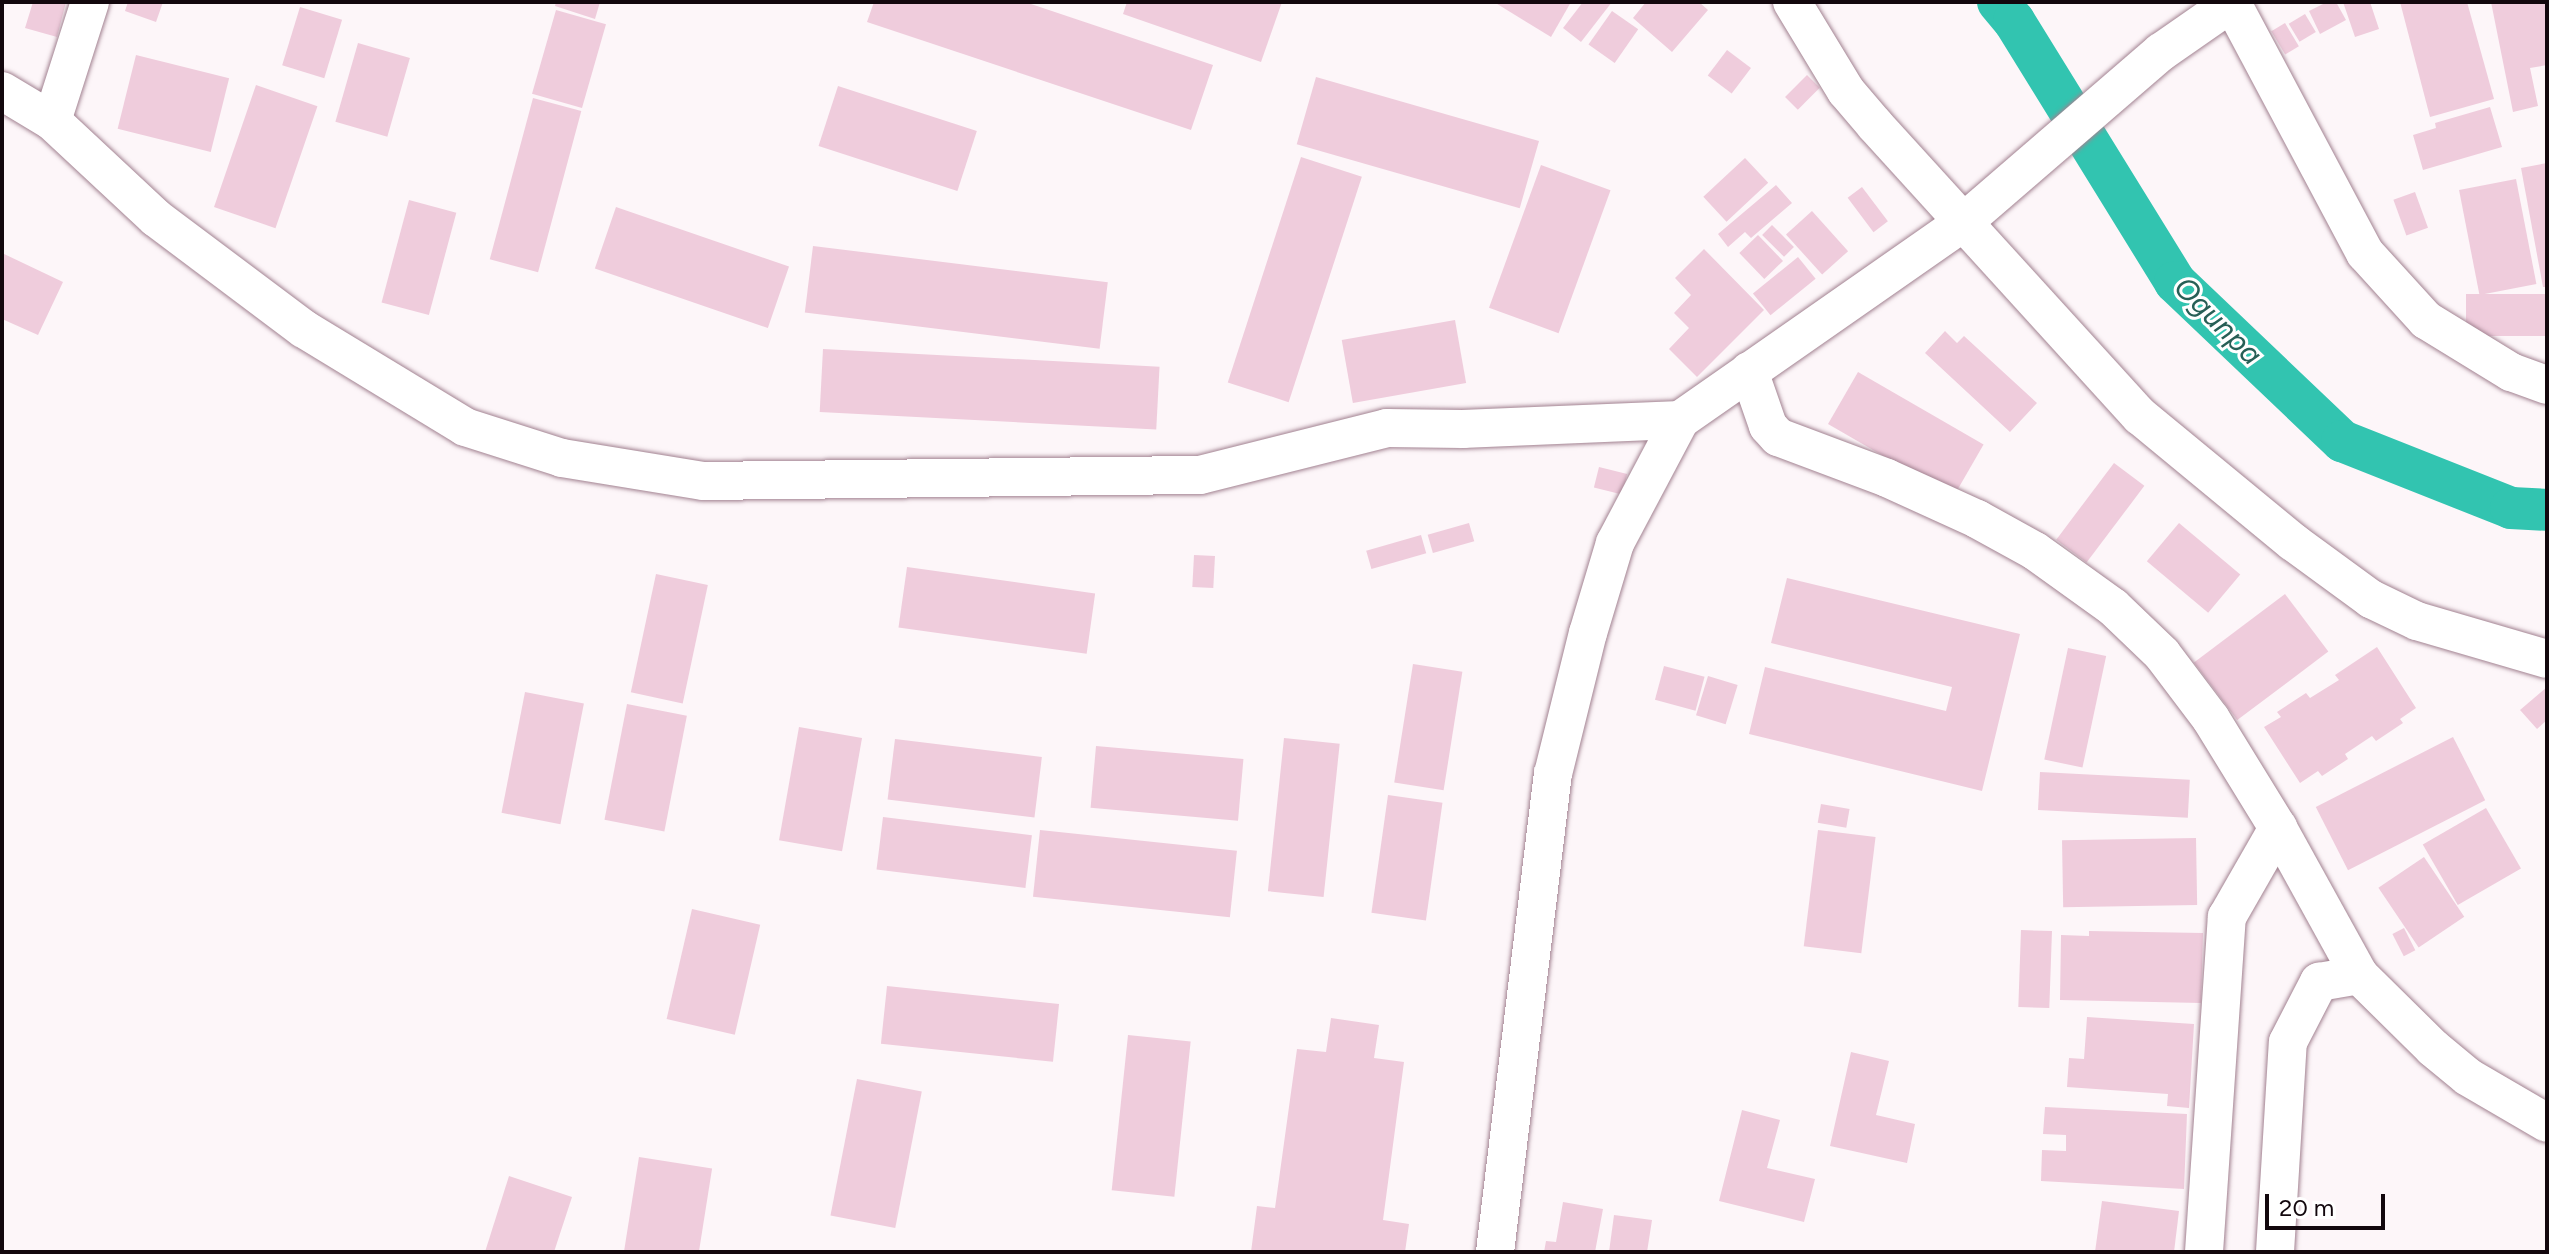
<!DOCTYPE html>
<html>
<head>
<meta charset="utf-8">
<style>
  body { margin:0 }
  #map { position:relative; width:2549px; height:1254px; overflow:hidden; background:#fdf6f9; font-family:Figtree,sans-serif }
  div>[style] { position:absolute }
  .canal>* { height:42px; margin:-21px; padding:0 21px; transform-origin:21px; border-radius:21px; background:#32c4b0 }
  .building>* { inset:0; background:#efccdc; transform-origin:0 0 }
  .roads { filter:drop-shadow(0 0 2px #a28291) drop-shadow(0 0 2px #a28291) }
  .minor>* { height:38px; margin:-19px; padding:0 19px; transform-origin:19px; border-radius:19px; background:#fff }
  span { translate:-50% -50%; white-space:nowrap; text-align:center; line-height:1.15; -webkit-text-stroke:6px #fff; paint-order:stroke }
  .water-label { font-size:30px; color:#275f56; font-style:italic }
  .frame { position:absolute; inset:0; border:4px solid #12070d; pointer-events:none }
  .scale { position:absolute; left:2265px; top:1194px; width:120px; height:36px; box-sizing:border-box; border:4px solid #12070d; border-top:0; padding-left:10px; font-size:24px; line-height:28px; white-space:nowrap; color:#12070d; -webkit-text-stroke:6px #fff; paint-order:stroke }
</style>
</head>
<body>
<div id="map">
  <div class="canal">
    <i style="left:1998px;top:2px;width:25px;rotate:50deg"></i>
    <i style="left:2014px;top:21px;width:307px;rotate:58.3deg"></i>
    <i style="left:2175px;top:282px;width:231px;rotate:43.6deg"></i>
    <i style="left:2342px;top:441px;width:182px;rotate:21.6deg"></i>
    <i style="left:2511px;top:508px;width:36px;rotate:3deg"></i>
  </div>
  <div class="building">
    <i style="clip-path:polygon(33px 2px,66px 2px,57px 37px,25px 28px)"></i>
    <i style="clip-path:polygon(128px 2px,163px 2px,156px 22px,125px 11px)"></i>
    <i style="clip-path:polygon(556px 2px,600px 2px,595px 19px,555px 6px)"></i>
    <i style="clip-path:polygon(874px 2px,1025px 2px,1213px 65px,1191px 130px,867px 22px)"></i>
    <i style="clip-path:polygon(1127px 2px,1282px 2px,1261px 62px,1123px 14px)"></i>
    <i style="clip-path:polygon(1494px 2px,1571px 2px,1551px 37px)"></i>
    <i style="clip-path:polygon(1583px 2px,1612px 2px,1581px 42px,1563px 28px)"></i>
    <i style="clip-path:polygon(1646px 2px,1699px 2px,1708px 10px,1672px 52px,1633px 18px)"></i>
    <i style="clip-path:polygon(2327px 2px,2336px 2px,2346px 20px,2320px 34px,2309px 11px)"></i>
    <i style="clip-path:polygon(2343px 2px,2370px 2px,2379px 29px,2355px 37px)"></i>
    <i style="clip-path:polygon(2400px 2px,2467px 2px,2494px 99px,2430px 117px)"></i>
    <i style="clip-path:polygon(2491px 2px,2547px 2px,2547px 65px,2530px 68px,2538px 106px,2513px 112px)"></i>
    <i style="left:300px;top:7px;width:44px;height:61px;rotate:17deg"></i>
    <i style="left:556px;top:10px;width:52px;height:87px;rotate:16deg"></i>
    <i style="left:1612px;top:11px;width:32px;height:41px;rotate:35deg"></i>
    <i style="left:2305px;top:14px;width:21px;height:19px;rotate:59deg"></i>
    <i style="left:2285px;top:23px;width:27px;height:16px;rotate:59deg"></i>
    <i style="left:358px;top:43px;width:54px;height:82px;rotate:16deg"></i>
    <i style="left:1727px;top:50px;width:30px;height:32px;rotate:37deg"></i>
    <i style="left:136px;top:55px;width:96px;height:76px;rotate:14deg"></i>
    <i style="left:1807px;top:75px;width:18px;height:31px;rotate:45deg"></i>
    <i style="left:1316px;top:77px;width:232px;height:70px;rotate:16deg"></i>
    <i style="left:256px;top:85px;width:65px;height:129px;rotate:19deg"></i>
    <i style="left:838px;top:86px;width:146px;height:63px;rotate:18deg"></i>
    <i style="left:533px;top:98px;width:50px;height:167px;rotate:15deg"></i>
    <i style="clip-path:polygon(2490px 107px,2502px 147px,2423px 170px,2413px 135px,2436px 128px,2435px 123px)"></i>
    <i style="left:1301px;top:157px;width:64px;height:237px;rotate:18deg"></i>
    <i style="left:1745px;top:158px;width:34px;height:57px;rotate:47deg"></i>
    <i style="clip-path:polygon(2547px 163px,2547px 287px,2543px 287px,2521px 168px)"></i>
    <i style="left:1541px;top:165px;width:74px;height:152px;rotate:20deg"></i>
    <i style="left:2516px;top:179px;width:107px;height:58px;rotate:79deg"></i>
    <i style="clip-path:polygon(1776px 185px,1792px 203px,1751px 238px,1745px 232px,1728px 247px,1718px 234px)"></i>
    <i style="left:1862px;top:187px;width:43px;height:18px;rotate:53deg"></i>
    <i style="left:2415px;top:192px;width:38px;height:23px;rotate:70deg"></i>
    <i style="left:409px;top:200px;width:49px;height:106px;rotate:15deg"></i>
    <i style="left:616px;top:207px;width:183px;height:65px;rotate:19deg"></i>
    <i style="left:1812px;top:211px;width:54px;height:35px;rotate:48deg"></i>
    <i style="left:1772px;top:225px;width:31px;height:14px;rotate:45deg"></i>
    <i style="left:1758px;top:235px;width:36px;height:26px;rotate:46deg"></i>
    <i style="left:813px;top:246px;width:297px;height:67px;rotate:7deg"></i>
    <i style="clip-path:polygon(1704px 249px,1764px 310px,1697px 377px,1669px 349px,1689px 328px,1674px 313px,1691px 295px,1675px 278px)"></i>
    <i style="clip-path:polygon(2px 253px,63px 282px,38px 335px,2px 319px)"></i>
    <i style="left:1798px;top:257px;width:28px;height:58px;rotate:51deg"></i>
    <i style="left:2547px;top:294px;width:42px;height:81px;rotate:90deg"></i>
    <i style="left:1455px;top:320px;width:64px;height:115px;rotate:80deg"></i>
    <i style="clip-path:polygon(1945px 331px,1957px 343px,1964px 336px,2037px 403px,2010px 432px,1925px 353px)"></i>
    <i style="left:823px;top:349px;width:337px;height:63px;rotate:3deg"></i>
    <i style="left:1858px;top:372px;width:145px;height:60px;rotate:30deg"></i>
    <i style="left:2114px;top:463px;width:38px;height:96px;rotate:37deg"></i>
    <i style="left:1599px;top:467px;width:29px;height:21px;rotate:14deg"></i>
    <i style="left:1469px;top:523px;width:19px;height:43px;rotate:74deg"></i>
    <i style="left:2179px;top:523px;width:80px;height:50px;rotate:40deg"></i>
    <i style="left:1421px;top:535px;width:19px;height:57px;rotate:74deg"></i>
    <i style="left:1194px;top:555px;width:21px;height:32px;rotate:3deg"></i>
    <i style="left:907px;top:567px;width:190px;height:61px;rotate:8deg"></i>
    <i style="left:656px;top:574px;width:53px;height:121px;rotate:12deg"></i>
    <i style="clip-path:polygon(1787px 578px,2020px 634px,1982px 791px,1749px 734px,1765px 667px,1946px 711px,1952px 687px,1771px 643px)"></i>
    <i style="left:2285px;top:594px;width:72px;height:114px;rotate:53deg"></i>
    <i style="clip-path:polygon(2377px 647px,2416px 708px,2400px 719px,2403px 723px,2376px 741px,2372px 736px,2345px 754px,2348px 759px,2322px 776px,2318px 771px,2300px 783px,2264px 727px,2281px 717px,2277px 712px,2306px 693px,2310px 698px,2339px 680px,2335px 675px)"></i>
    <i style="left:2068px;top:648px;width:39px;height:114px;rotate:12deg"></i>
    <i style="left:1413px;top:664px;width:50px;height:120px;rotate:9deg"></i>
    <i style="left:1664px;top:666px;width:42px;height:35px;rotate:15deg"></i>
    <i style="left:1708px;top:676px;width:31px;height:41px;rotate:17deg"></i>
    <i style="clip-path:polygon(2547px 687px,2547px 720px,2537px 729px,2520px 710px)"></i>
    <i style="left:525px;top:692px;width:60px;height:123px;rotate:11deg"></i>
    <i style="left:627px;top:704px;width:61px;height:118px;rotate:11deg"></i>
    <i style="left:799px;top:727px;width:64px;height:115px;rotate:10deg"></i>
    <i style="left:2453px;top:737px;width:71px;height:154px;rotate:63deg"></i>
    <i style="left:1284px;top:738px;width:56px;height:154px;rotate:6deg"></i>
    <i style="left:895px;top:739px;width:148px;height:61px;rotate:7deg"></i>
    <i style="left:1096px;top:746px;width:148px;height:62px;rotate:5deg"></i>
    <i style="left:2040px;top:772px;width:150px;height:38px;rotate:3deg"></i>
    <i style="left:1388px;top:795px;width:55px;height:119px;rotate:8deg"></i>
    <i style="left:1821px;top:804px;width:29px;height:19px;rotate:10deg"></i>
    <i style="left:2486px;top:808px;width:70px;height:73px;rotate:60deg"></i>
    <i style="left:883px;top:817px;width:150px;height:53px;rotate:7deg"></i>
    <i style="left:1040px;top:830px;width:198px;height:67px;rotate:6deg"></i>
    <i style="left:1818px;top:830px;width:58px;height:117px;rotate:7deg"></i>
    <i style="left:2196px;top:838px;width:67px;height:134px;rotate:89deg"></i>
    <i style="left:2424px;top:857px;width:72px;height:55px;rotate:56deg"></i>
    <i style="left:692px;top:909px;width:70px;height:113px;rotate:13deg"></i>
    <i style="left:2404px;top:928px;width:25px;height:13px;rotate:63deg"></i>
    <i style="left:2021px;top:930px;width:31px;height:77px;rotate:2deg"></i>
    <i style="clip-path:polygon(2089px 931px,2203px 933px,2201px 1003px,2060px 1000px,2061px 935px,2089px 936px)"></i>
    <i style="left:887px;top:986px;width:173px;height:58px;rotate:6deg"></i>
    <i style="clip-path:polygon(2087px 1017px,2194px 1024px,2189px 1108px,2167px 1106px,2168px 1094px,2067px 1087px,2069px 1058px,2084px 1059px)"></i>
    <i style="clip-path:polygon(1331px 1018px,1379px 1025px,1374px 1058px,1404px 1062px,1383px 1220px,1409px 1224px,1405px 1252px,1251px 1252px,1257px 1206px,1275px 1208px,1297px 1049px,1326px 1052px)"></i>
    <i style="left:1128px;top:1035px;width:63px;height:156px;rotate:6deg"></i>
    <i style="clip-path:polygon(1851px 1052px,1889px 1061px,1876px 1115px,1915px 1124px,1907px 1163px,1830px 1146px)"></i>
    <i style="left:857px;top:1079px;width:66px;height:139px;rotate:11deg"></i>
    <i style="clip-path:polygon(2045px 1107px,2187px 1114px,2184px 1189px,2041px 1181px,2042px 1150px,2066px 1151px,2066px 1135px,2043px 1134px)"></i>
    <i style="clip-path:polygon(1742px 1110px,1780px 1120px,1767px 1168px,1815px 1179px,1804px 1222px,1719px 1201px)"></i>
    <i style="left:639px;top:1157px;width:74px;height:96px;rotate:9deg"></i>
    <i style="clip-path:polygon(509px 1176px,572px 1197px,554px 1252px,485px 1252px)"></i>
    <i style="clip-path:polygon(2102px 1201px,2179px 1211px,2174px 1252px,2095px 1252px)"></i>
    <i style="clip-path:polygon(1563px 1202px,1603px 1209px,1595px 1252px,1544px 1252px,1546px 1241px,1556px 1242px)"></i>
    <i style="clip-path:polygon(1614px 1215px,1652px 1220px,1647px 1252px,1609px 1252px)"></i>
  </div>
  <div class="roads">
    <div class="minor">
      <i style="left:1792px;top:2px;width:104px;rotate:58.8deg"></i>
      <i style="left:1846px;top:91px;width:45px;rotate:49.5deg"></i>
      <i style="left:1875px;top:125px;width:394px;rotate:47.7deg"></i>
      <i style="left:2140px;top:416px;width:198px;rotate:39.5deg"></i>
      <i style="left:2293px;top:542px;width:97px;rotate:36.2deg"></i>
      <i style="left:2371px;top:599px;width:51px;rotate:25.6deg"></i>
      <i style="left:2417px;top:621px;width:135px;rotate:16.3deg"></i>
      <i style="left:2232px;top:3px;width:283px;rotate:62deg"></i>
      <i style="left:2365px;top:253px;width:91px;rotate:47.7deg"></i>
      <i style="left:2426px;top:320px;width:100px;rotate:31.5deg"></i>
      <i style="left:2511px;top:372px;width:38px;rotate:20deg"></i>
      <i style="left:2px;top:91px;width:58px;rotate:31deg"></i>
      <i style="left:52px;top:121px;width:142px;rotate:43deg"></i>
      <i style="left:156px;top:218px;width:185px;rotate:36.9deg"></i>
      <i style="left:304px;top:329px;width:188px;rotate:31.3deg"></i>
      <i style="left:465px;top:427px;width:102px;rotate:17.7deg"></i>
      <i style="left:562px;top:458px;width:143px;rotate:9.3deg"></i>
      <i style="left:703px;top:481px;width:497px;rotate:-0.7deg"></i>
      <i style="left:1200px;top:475px;width:193px;rotate:-14.1deg"></i>
      <i style="left:1387px;top:428px;width:76px;rotate:0.8deg"></i>
      <i style="left:1463px;top:429px;width:217px;rotate:-2.4deg"></i>
      <i style="left:1680px;top:420px;width:348px;rotate:-34.9deg"></i>
      <i style="left:1965px;top:221px;width:259px;rotate:-40.8deg"></i>
      <i style="left:2161px;top:52px;width:88px;rotate:-34.8deg"></i>
      <i style="left:52px;top:121px;width:125px;rotate:-72.3deg"></i>
      <i style="left:1749px;top:371px;width:58px;rotate:70.9deg"></i>
      <i style="left:1768px;top:426px;width:15px;rotate:48deg"></i>
      <i style="left:1778px;top:437px;width:116px;rotate:20.6deg"></i>
      <i style="left:1887px;top:478px;width:99px;rotate:24.5deg"></i>
      <i style="left:1977px;top:519px;width:66px;rotate:28.9deg"></i>
      <i style="left:2035px;top:551px;width:96px;rotate:35.7deg"></i>
      <i style="left:2113px;top:607px;width:68px;rotate:43.8deg"></i>
      <i style="left:2162px;top:654px;width:81px;rotate:53deg"></i>
      <i style="left:2211px;top:719px;width:128px;rotate:58.4deg"></i>
      <i style="left:2278px;top:828px;width:168px;rotate:61.1deg"></i>
      <i style="left:2359px;top:975px;width:104px;rotate:44.6deg"></i>
      <i style="left:2433px;top:1048px;width:45px;rotate:39.6deg"></i>
      <i style="left:2468px;top:1077px;width:91px;rotate:30.2deg"></i>
      <i style="left:1495px;top:1252px;width:482px;rotate:-83.1deg"></i>
      <i style="left:1553px;top:774px;width:145px;rotate:-76.1deg"></i>
      <i style="left:1588px;top:633px;width:94px;rotate:-73.3deg"></i>
      <i style="left:1615px;top:543px;width:139px;rotate:-62.1deg"></i>
      <i style="left:2204px;top:1252px;width:336px;rotate:-86.1deg"></i>
      <i style="left:2227px;top:917px;width:103px;rotate:-60.2deg"></i>
      <i style="left:2275px;top:1252px;width:210px;rotate:-86.5deg"></i>
      <i style="left:2288px;top:1042px;width:68px;rotate:-62.7deg"></i>
      <i style="left:2319px;top:982px;width:41px;rotate:-9.9deg"></i>
    </div>
  </div>
  <div class="water-label">
    <span style="left:2218px;top:321px;rotate:45deg">Ogunpa</span>
  </div>
  <div class="frame"></div>
  <div class="scale">20 m</div>
</div>
</body>
</html>
